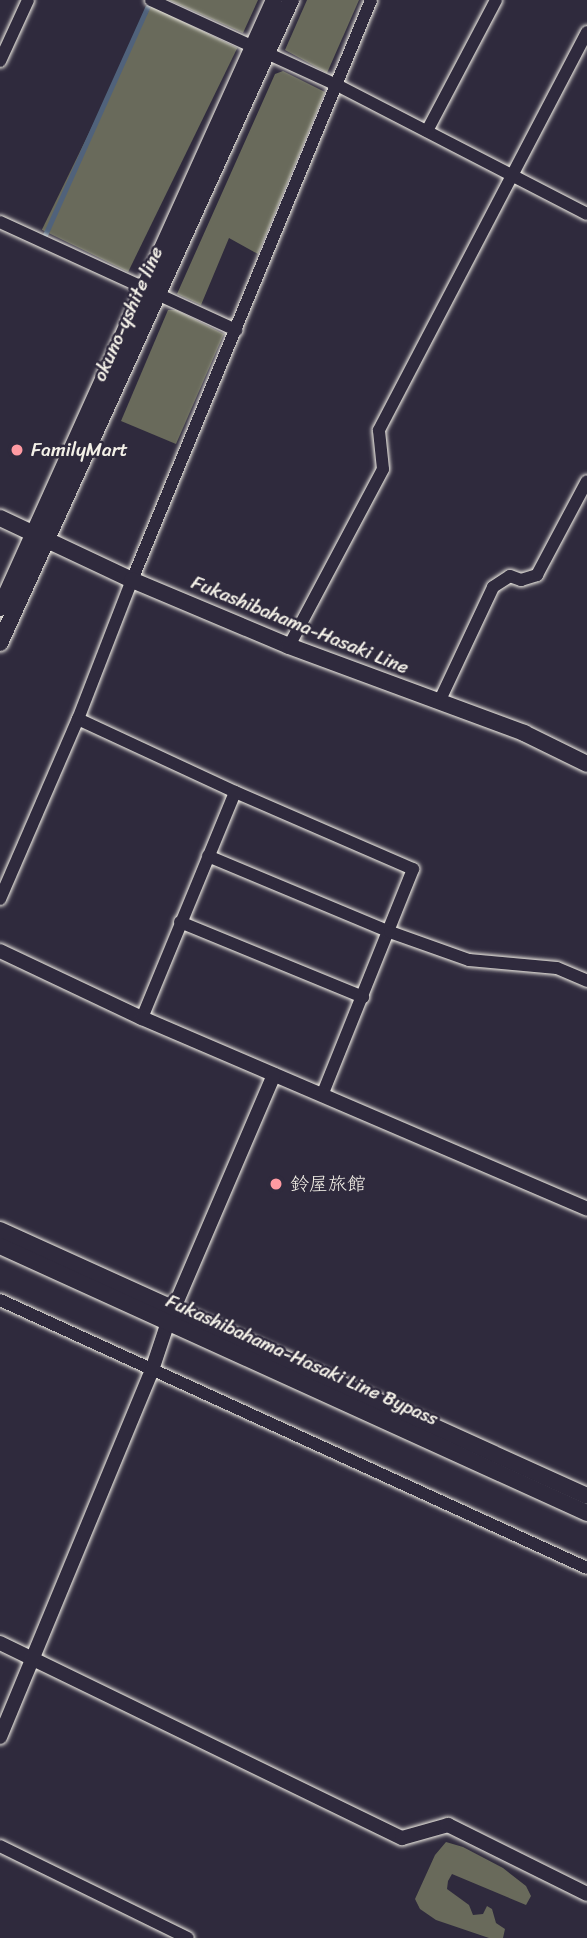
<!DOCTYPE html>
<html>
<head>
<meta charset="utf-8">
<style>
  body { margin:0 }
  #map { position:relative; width:587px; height:1938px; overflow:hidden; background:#2f2a3d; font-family:Sriracha,"Klee One",sans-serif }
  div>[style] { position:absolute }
  .green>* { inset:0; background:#696a5b; transform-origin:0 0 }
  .stream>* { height:4.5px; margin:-2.25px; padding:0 2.25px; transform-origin:2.25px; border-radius:2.25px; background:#50627b }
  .roads { filter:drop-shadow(0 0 2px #f4f1e8) drop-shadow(0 0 2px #f4f1e8) }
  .minor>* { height:12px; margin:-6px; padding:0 6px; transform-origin:6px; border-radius:6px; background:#2f2a3d }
  .tertiary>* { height:14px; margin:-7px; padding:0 7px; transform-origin:7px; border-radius:7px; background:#2f2a3d }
  .secondary>* { height:16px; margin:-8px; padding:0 8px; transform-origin:8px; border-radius:8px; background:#2f2a3d }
  .dots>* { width:19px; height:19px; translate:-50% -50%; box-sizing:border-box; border:4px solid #2f2a3d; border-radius:50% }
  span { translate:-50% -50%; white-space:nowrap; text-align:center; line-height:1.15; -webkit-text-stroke:5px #2f2a3d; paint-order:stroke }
  .street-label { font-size:19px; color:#f4f1e8 }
  .poi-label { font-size:19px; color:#f4f1e8 }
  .left { translate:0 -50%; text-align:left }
</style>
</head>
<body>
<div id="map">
  <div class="green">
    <i style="clip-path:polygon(169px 0,258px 0,243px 33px)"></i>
    <i style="clip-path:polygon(307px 0,359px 0,327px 73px,285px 50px)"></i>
    <i style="left:151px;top:6px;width:96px;height:249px;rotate:26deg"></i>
    <i style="clip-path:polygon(283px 71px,325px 92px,258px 254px,229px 238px,201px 305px,177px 294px,275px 74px)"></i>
    <i style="clip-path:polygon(168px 310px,176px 310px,224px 334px,176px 444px,121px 421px)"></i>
    <i style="clip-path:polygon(446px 1842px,463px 1847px,503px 1868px,526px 1886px,531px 1896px,526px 1905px,452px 1874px,448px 1881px,447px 1889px,469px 1905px,473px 1915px,483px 1914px,487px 1906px,492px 1909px,496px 1923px,505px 1929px,503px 1938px,489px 1938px,436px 1920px,420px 1909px,415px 1899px,435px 1855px)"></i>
  </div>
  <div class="stream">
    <i style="left:45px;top:235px;width:249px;rotate:-65.8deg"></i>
  </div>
  <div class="roads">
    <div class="minor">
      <i style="left:151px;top:0;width:205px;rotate:24.6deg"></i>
      <i style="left:337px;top:85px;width:281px;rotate:27.3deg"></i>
      <i style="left:0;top:61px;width:67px;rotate:-65.3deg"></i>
      <i style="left:427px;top:131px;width:148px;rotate:-62.2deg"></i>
      <i style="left:0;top:222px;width:260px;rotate:24.6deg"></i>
      <i style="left:289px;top:646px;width:200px;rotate:-62deg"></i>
      <i style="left:383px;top:469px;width:39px;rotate:-96deg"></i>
      <i style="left:379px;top:430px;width:449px;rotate:-62.4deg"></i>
      <i style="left:439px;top:702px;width:127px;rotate:-64.8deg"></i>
      <i style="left:493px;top:587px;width:20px;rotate:-33deg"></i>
      <i style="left:510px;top:576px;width:12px;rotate:20deg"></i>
      <i style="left:521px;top:580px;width:17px;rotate:-17deg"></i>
      <i style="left:537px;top:575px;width:106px;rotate:-62deg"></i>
      <i style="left:78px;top:719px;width:173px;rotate:24.9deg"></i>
      <i style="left:235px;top:792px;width:194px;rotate:23.4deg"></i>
      <i style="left:413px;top:869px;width:241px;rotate:111.9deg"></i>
      <i style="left:208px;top:856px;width:197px;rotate:22.7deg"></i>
      <i style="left:390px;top:932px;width:84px;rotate:19.5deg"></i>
      <i style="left:469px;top:960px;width:88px;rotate:5.2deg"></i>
      <i style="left:557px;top:968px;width:33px;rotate:23deg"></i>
      <i style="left:0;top:899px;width:196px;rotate:-66.6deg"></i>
      <i style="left:78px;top:719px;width:149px;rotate:-68.8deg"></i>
      <i style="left:132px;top:580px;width:627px;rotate:-67.6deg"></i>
      <i style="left:180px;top:922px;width:198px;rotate:22.3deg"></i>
      <i style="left:142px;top:1018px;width:244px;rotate:-67.6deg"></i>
      <i style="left:0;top:1300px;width:645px;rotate:24.54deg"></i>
      <i style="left:0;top:1846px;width:209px;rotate:26.1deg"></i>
    </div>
    <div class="tertiary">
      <i style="left:0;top:951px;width:157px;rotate:25.3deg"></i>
      <i style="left:142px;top:1018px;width:484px;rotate:23.2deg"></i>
      <i style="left:0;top:1643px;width:447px;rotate:25.9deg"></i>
      <i style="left:402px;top:1838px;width:48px;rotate:-15.8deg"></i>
      <i style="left:448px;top:1825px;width:155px;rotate:26.4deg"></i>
      <i style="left:0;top:1737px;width:397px;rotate:-67.5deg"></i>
      <i style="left:152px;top:1370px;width:51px;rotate:-71.6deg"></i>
      <i style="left:168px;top:1322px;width:269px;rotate:-66.8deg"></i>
    </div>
    <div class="secondary">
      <i style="left:0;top:518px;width:146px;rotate:25.2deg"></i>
      <i style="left:132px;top:580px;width:170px;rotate:22.8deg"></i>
      <i style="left:289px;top:646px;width:251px;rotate:20.3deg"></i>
      <i style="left:524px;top:733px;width:70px;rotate:26.2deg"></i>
      <i style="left:0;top:608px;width:667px;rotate:-65.74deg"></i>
      <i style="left:0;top:643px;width:706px;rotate:-65.65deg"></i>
      <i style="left:0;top:1230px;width:644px;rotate:24.38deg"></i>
      <i style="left:0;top:1246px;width:645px;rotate:24.46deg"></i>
    </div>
  </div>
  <div class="dots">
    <i style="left:17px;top:450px;background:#ff9aa2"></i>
    <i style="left:276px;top:1184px;background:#ff9aa2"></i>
  </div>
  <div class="street-label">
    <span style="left:128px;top:314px;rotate:-66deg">okuno-yshite line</span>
    <span style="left:300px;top:625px;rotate:22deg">Fukashibahama-Hasaki Line</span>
    <span style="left:302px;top:1360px;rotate:24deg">Fukashibahama-Hasaki Line Bypass</span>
  </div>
  <div class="poi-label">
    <span class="left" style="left:31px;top:450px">FamilyMart</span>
    <span class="left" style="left:290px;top:1184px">鈴屋旅館</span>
  </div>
</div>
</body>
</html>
